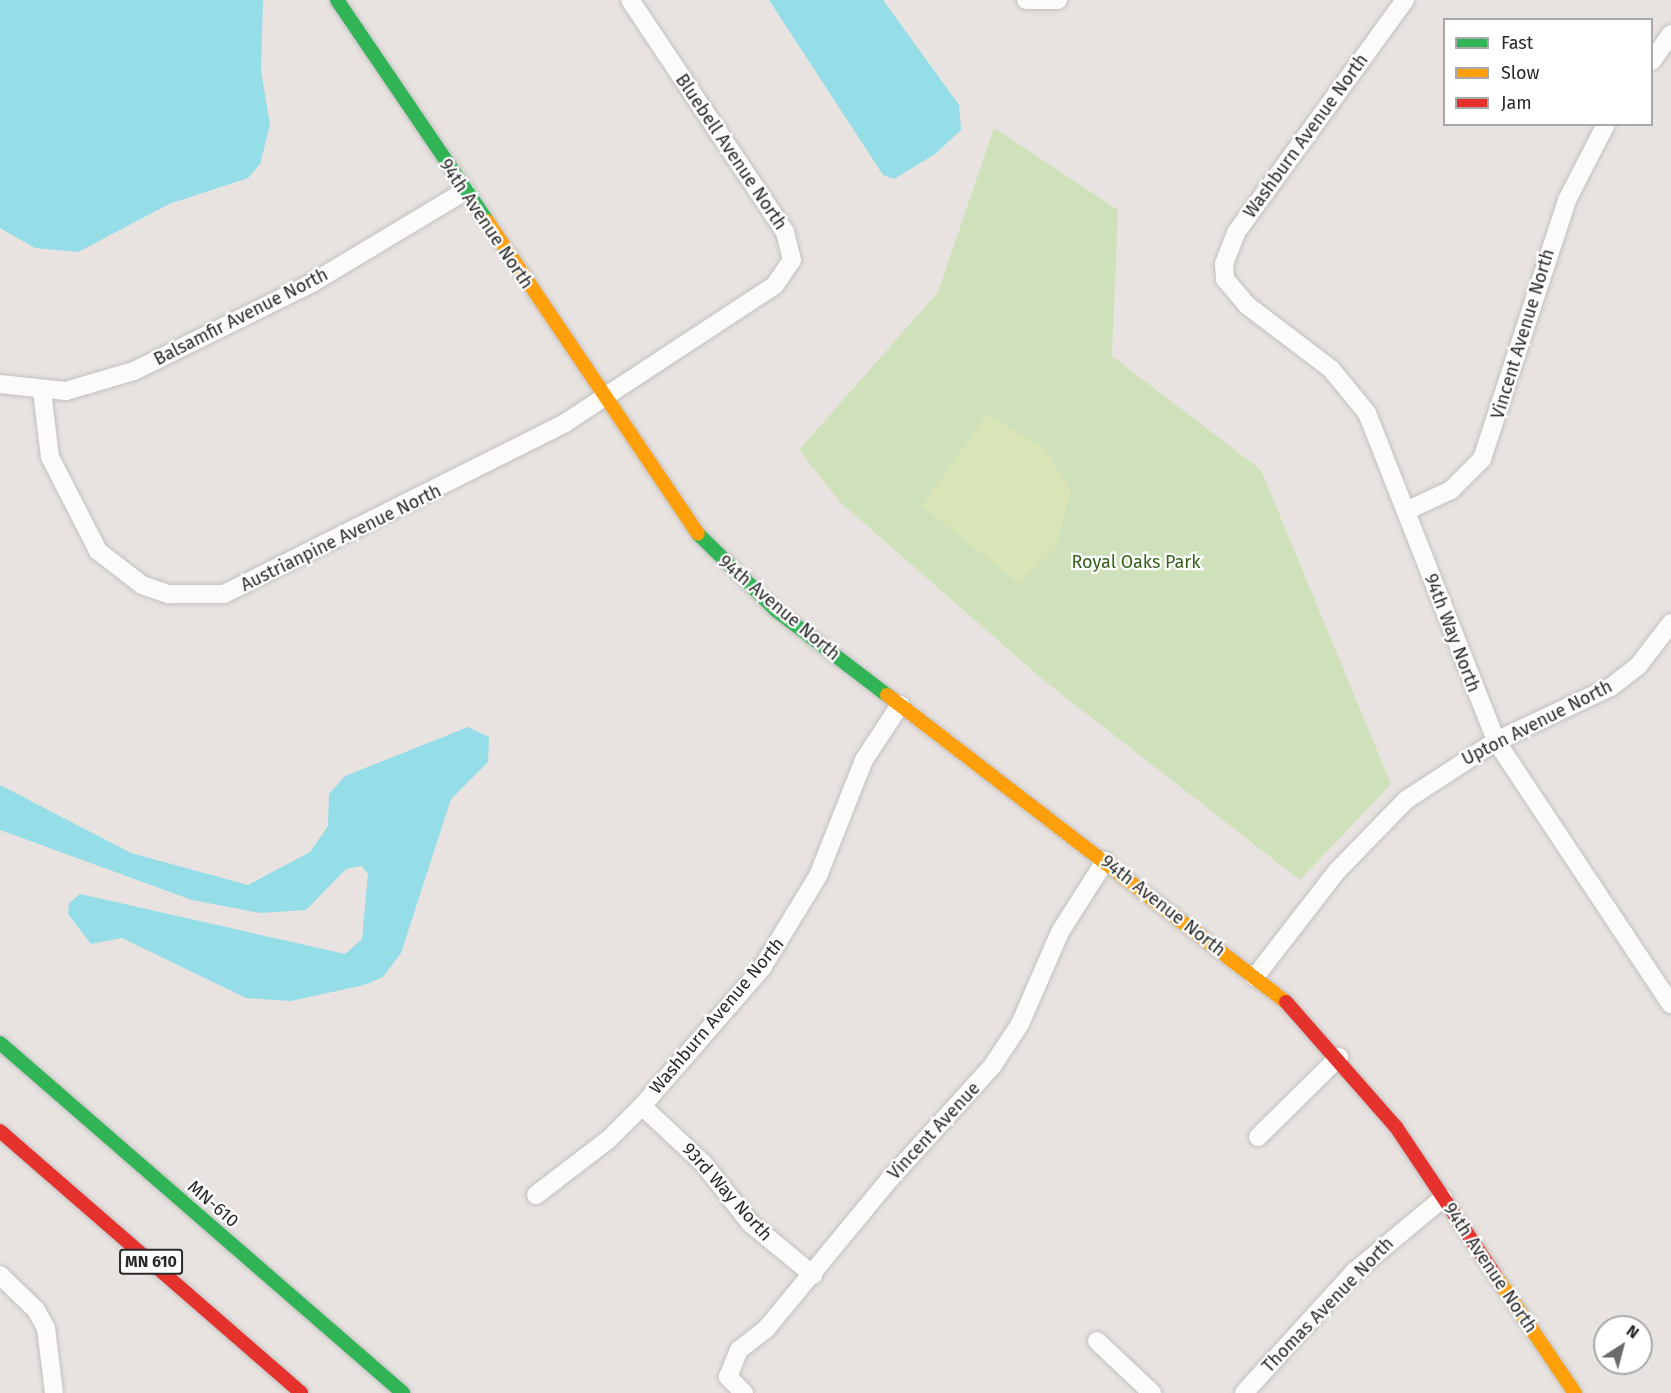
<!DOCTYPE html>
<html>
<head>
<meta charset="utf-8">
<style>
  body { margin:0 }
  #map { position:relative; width:1671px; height:1393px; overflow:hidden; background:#e8e3e0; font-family:"Fira Sans",sans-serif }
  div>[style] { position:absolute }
  .green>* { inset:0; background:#cfe1ba }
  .pitch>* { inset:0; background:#dae5b7 }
  .water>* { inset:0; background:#95dde7 }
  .roads { filter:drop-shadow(0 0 2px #c2c0c1) drop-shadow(0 0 2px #c2c0c1) }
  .street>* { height:18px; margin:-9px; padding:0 9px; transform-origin:9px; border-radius:9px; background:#fcfbfa }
  .fast>* { height:14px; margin:-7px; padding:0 7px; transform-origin:7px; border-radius:7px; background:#30b455 }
  .slow>* { height:14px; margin:-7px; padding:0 7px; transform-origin:7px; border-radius:7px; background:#ff9f0a }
  .jam>* { height:14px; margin:-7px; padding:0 7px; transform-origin:7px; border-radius:7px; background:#e5322d }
  span { translate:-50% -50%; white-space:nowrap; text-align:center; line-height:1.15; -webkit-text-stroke:4.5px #fff; paint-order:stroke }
  .shield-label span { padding:2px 4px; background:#fff; border:2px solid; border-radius:4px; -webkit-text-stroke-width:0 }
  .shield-label { font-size:16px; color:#292929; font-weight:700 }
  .street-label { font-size:18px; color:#292929 }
  .park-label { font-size:18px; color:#34631c }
  .legend { position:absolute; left:1443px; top:18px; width:210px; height:108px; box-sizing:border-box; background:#fff; border:2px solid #a9a9a9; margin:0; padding:8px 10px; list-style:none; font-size:18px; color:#292929 }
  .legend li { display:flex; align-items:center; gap:12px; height:30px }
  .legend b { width:30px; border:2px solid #a9a9a9 }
  .north { position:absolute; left:1593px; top:1315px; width:60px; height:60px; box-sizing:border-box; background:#fff; border:2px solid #a9a9a9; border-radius:50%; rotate:36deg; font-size:16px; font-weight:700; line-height:24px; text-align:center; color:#292929 }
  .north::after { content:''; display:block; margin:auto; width:21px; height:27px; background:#6c6a69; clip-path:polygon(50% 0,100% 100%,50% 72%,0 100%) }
</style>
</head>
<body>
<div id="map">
  <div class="green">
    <i style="clip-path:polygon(994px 128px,1118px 210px,1112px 356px,1261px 470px,1391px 784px,1300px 880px,1047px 683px,840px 502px,799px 450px,938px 292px)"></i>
  </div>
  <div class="pitch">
    <i style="clip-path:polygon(987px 414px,1044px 449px,1071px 491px,1055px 549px,1019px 583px,922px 506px)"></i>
  </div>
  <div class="water">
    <i style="clip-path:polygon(0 0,263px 0,261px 71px,270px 125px,260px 164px,248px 178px,169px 204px,78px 252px,35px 248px,0 228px)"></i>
    <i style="clip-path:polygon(769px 0,883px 0,959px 105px,961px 130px,935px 154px,894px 179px,883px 175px)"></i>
    <i style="clip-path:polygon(468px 727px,489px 737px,488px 762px,451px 799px,401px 953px,383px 977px,364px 985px,291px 1001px,246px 998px,122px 938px,91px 944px,68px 914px,69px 903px,80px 894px,345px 954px,362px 939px,368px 874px,362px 866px,346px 869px,306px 910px,260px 913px,192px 900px,0 830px,0 785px,131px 853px,248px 885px,310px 852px,328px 826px,329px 794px,345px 776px)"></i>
  </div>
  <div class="roads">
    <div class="street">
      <i style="left:1026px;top:0;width:32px"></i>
      <i style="left:1405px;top:0;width:288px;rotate:126deg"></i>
      <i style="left:1236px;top:233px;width:33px;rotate:111deg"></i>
      <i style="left:1224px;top:264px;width:15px;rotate:86deg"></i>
      <i style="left:1225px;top:279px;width:35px;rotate:50deg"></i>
      <i style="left:1248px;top:306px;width:104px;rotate:37.2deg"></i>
      <i style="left:1331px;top:369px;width:57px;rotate:50.7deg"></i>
      <i style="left:1367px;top:413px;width:352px;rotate:68.5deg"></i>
      <i style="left:1496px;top:741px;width:316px;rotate:56.4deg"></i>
      <i style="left:1652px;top:61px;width:33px;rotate:-55deg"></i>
      <i style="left:0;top:384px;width:66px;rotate:6.1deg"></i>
      <i style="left:66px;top:391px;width:71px;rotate:-16.4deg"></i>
      <i style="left:134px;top:371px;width:199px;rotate:-26.3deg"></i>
      <i style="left:312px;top:283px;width:179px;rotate:-31deg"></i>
      <i style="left:42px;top:391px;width:66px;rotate:83.1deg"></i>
      <i style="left:50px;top:457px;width:106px;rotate:62.9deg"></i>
      <i style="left:98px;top:551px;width:56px;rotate:37.7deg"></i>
      <i style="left:142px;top:585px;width:28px;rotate:19deg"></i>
      <i style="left:168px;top:594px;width:56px"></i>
      <i style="left:224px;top:594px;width:381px;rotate:-26.6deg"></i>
      <i style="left:565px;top:423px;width:251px;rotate:-33.3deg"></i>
      <i style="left:775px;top:285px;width:30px;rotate:-56deg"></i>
      <i style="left:792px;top:260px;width:29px;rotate:-104deg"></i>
      <i style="left:785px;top:232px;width:279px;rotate:-123.7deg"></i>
      <i style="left:1406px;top:511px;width:50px;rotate:-25deg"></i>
      <i style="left:1451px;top:490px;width:44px;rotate:-45deg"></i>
      <i style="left:1482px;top:459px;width:273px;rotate:-71.8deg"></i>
      <i style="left:1567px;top:200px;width:85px;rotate:-62.8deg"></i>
      <i style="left:1255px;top:977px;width:134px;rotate:-52.3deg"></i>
      <i style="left:1337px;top:871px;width:99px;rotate:-45.8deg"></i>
      <i style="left:1406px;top:800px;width:108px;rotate:-33.2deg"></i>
      <i style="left:1496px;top:741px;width:127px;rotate:-25.2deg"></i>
      <i style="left:1611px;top:687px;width:34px;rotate:-38deg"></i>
      <i style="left:1638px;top:666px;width:54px;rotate:-52.5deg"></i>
      <i style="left:642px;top:1106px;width:83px;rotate:43.1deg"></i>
      <i style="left:703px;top:1163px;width:76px;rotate:51.9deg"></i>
      <i style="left:750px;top:1223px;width:82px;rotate:39.5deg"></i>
      <i style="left:1258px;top:1137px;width:114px;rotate:-44.6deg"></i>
      <i style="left:536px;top:1195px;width:92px;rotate:-37.5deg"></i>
      <i style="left:609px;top:1139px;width:47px;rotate:-45deg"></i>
      <i style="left:642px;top:1106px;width:183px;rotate:-49deg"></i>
      <i style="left:762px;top:968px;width:108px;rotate:-58.7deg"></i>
      <i style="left:818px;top:876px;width:125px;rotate:-68.4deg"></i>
      <i style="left:864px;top:760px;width:66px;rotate:-56.8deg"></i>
      <i style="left:0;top:1275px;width:50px;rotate:44.2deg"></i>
      <i style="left:36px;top:1310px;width:21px;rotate:61deg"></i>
      <i style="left:46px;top:1328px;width:65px;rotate:83deg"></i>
      <i style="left:1097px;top:1341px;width:76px;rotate:43.4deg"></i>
      <i style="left:744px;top:1393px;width:23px;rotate:-135deg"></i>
      <i style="left:728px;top:1377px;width:29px;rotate:-68deg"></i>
      <i style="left:739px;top:1350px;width:34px;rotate:-38deg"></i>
      <i style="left:766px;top:1329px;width:192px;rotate:-50.5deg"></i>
      <i style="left:888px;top:1181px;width:156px;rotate:-47.8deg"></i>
      <i style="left:993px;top:1065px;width:49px;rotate:-56.6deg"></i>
      <i style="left:1020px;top:1024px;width:100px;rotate:-66.5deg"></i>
      <i style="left:1060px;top:932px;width:84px;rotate:-57.6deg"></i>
      <i style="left:1244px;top:1393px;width:164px;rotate:-47.7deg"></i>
      <i style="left:1354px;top:1272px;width:116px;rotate:-39.7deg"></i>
    </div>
    <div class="fast">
      <i style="left:337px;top:0;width:267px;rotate:55.8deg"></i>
      <i style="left:698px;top:534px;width:110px;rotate:44.3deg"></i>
      <i style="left:777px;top:611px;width:138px;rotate:37.4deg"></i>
      <i style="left:0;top:1043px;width:534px;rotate:40.97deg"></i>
    </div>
    <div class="slow">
      <i style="left:487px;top:221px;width:377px;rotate:56deg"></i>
      <i style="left:887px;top:695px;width:503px;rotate:37.58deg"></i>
      <i style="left:1495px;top:1275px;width:143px;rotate:55.9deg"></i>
    </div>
    <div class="jam">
      <i style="left:1286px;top:1002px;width:167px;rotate:48.7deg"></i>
      <i style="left:1396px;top:1127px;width:178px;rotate:56.2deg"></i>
      <i style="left:0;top:1131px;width:399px;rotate:41deg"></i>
    </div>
  </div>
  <div class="shield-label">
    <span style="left:151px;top:1262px">MN 610</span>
  </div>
  <div class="street-label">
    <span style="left:1306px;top:136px;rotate:-54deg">Washburn Avenue North</span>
    <span style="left:731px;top:152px;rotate:56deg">Bluebell Avenue North</span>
    <span style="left:486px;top:224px;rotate:56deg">94th Avenue North</span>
    <span style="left:241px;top:317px;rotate:-27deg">Balsamfir Avenue North</span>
    <span style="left:1523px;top:334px;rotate:-73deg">Vincent Avenue North</span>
    <span style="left:341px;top:538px;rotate:-26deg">Austrianpine Avenue North</span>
    <span style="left:779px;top:608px;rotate:40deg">94th Avenue North</span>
    <span style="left:1452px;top:633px;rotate:69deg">94th Way North</span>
    <span style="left:1537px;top:723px;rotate:-27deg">Upton Avenue North</span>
    <span style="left:1163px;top:906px;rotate:38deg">94th Avenue North</span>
    <span style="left:717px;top:1016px;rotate:-50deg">Washburn Avenue North</span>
    <span style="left:934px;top:1131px;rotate:-47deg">Vincent Avenue</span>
    <span style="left:727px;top:1192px;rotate:48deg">93rd Way North</span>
    <span style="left:213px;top:1204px;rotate:41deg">MN-610</span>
    <span style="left:1490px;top:1268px;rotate:56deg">94th Avenue North</span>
    <span style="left:1328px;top:1305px;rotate:-46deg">Thomas Avenue North</span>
  </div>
  <div class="park-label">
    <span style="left:1136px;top:562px">Royal Oaks Park</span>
  </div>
  <ul class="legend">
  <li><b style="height:8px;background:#30b455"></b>Fast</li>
  <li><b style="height:8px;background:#ff9f0a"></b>Slow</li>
  <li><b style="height:8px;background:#e5322d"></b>Jam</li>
  </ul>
  <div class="north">N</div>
</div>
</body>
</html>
